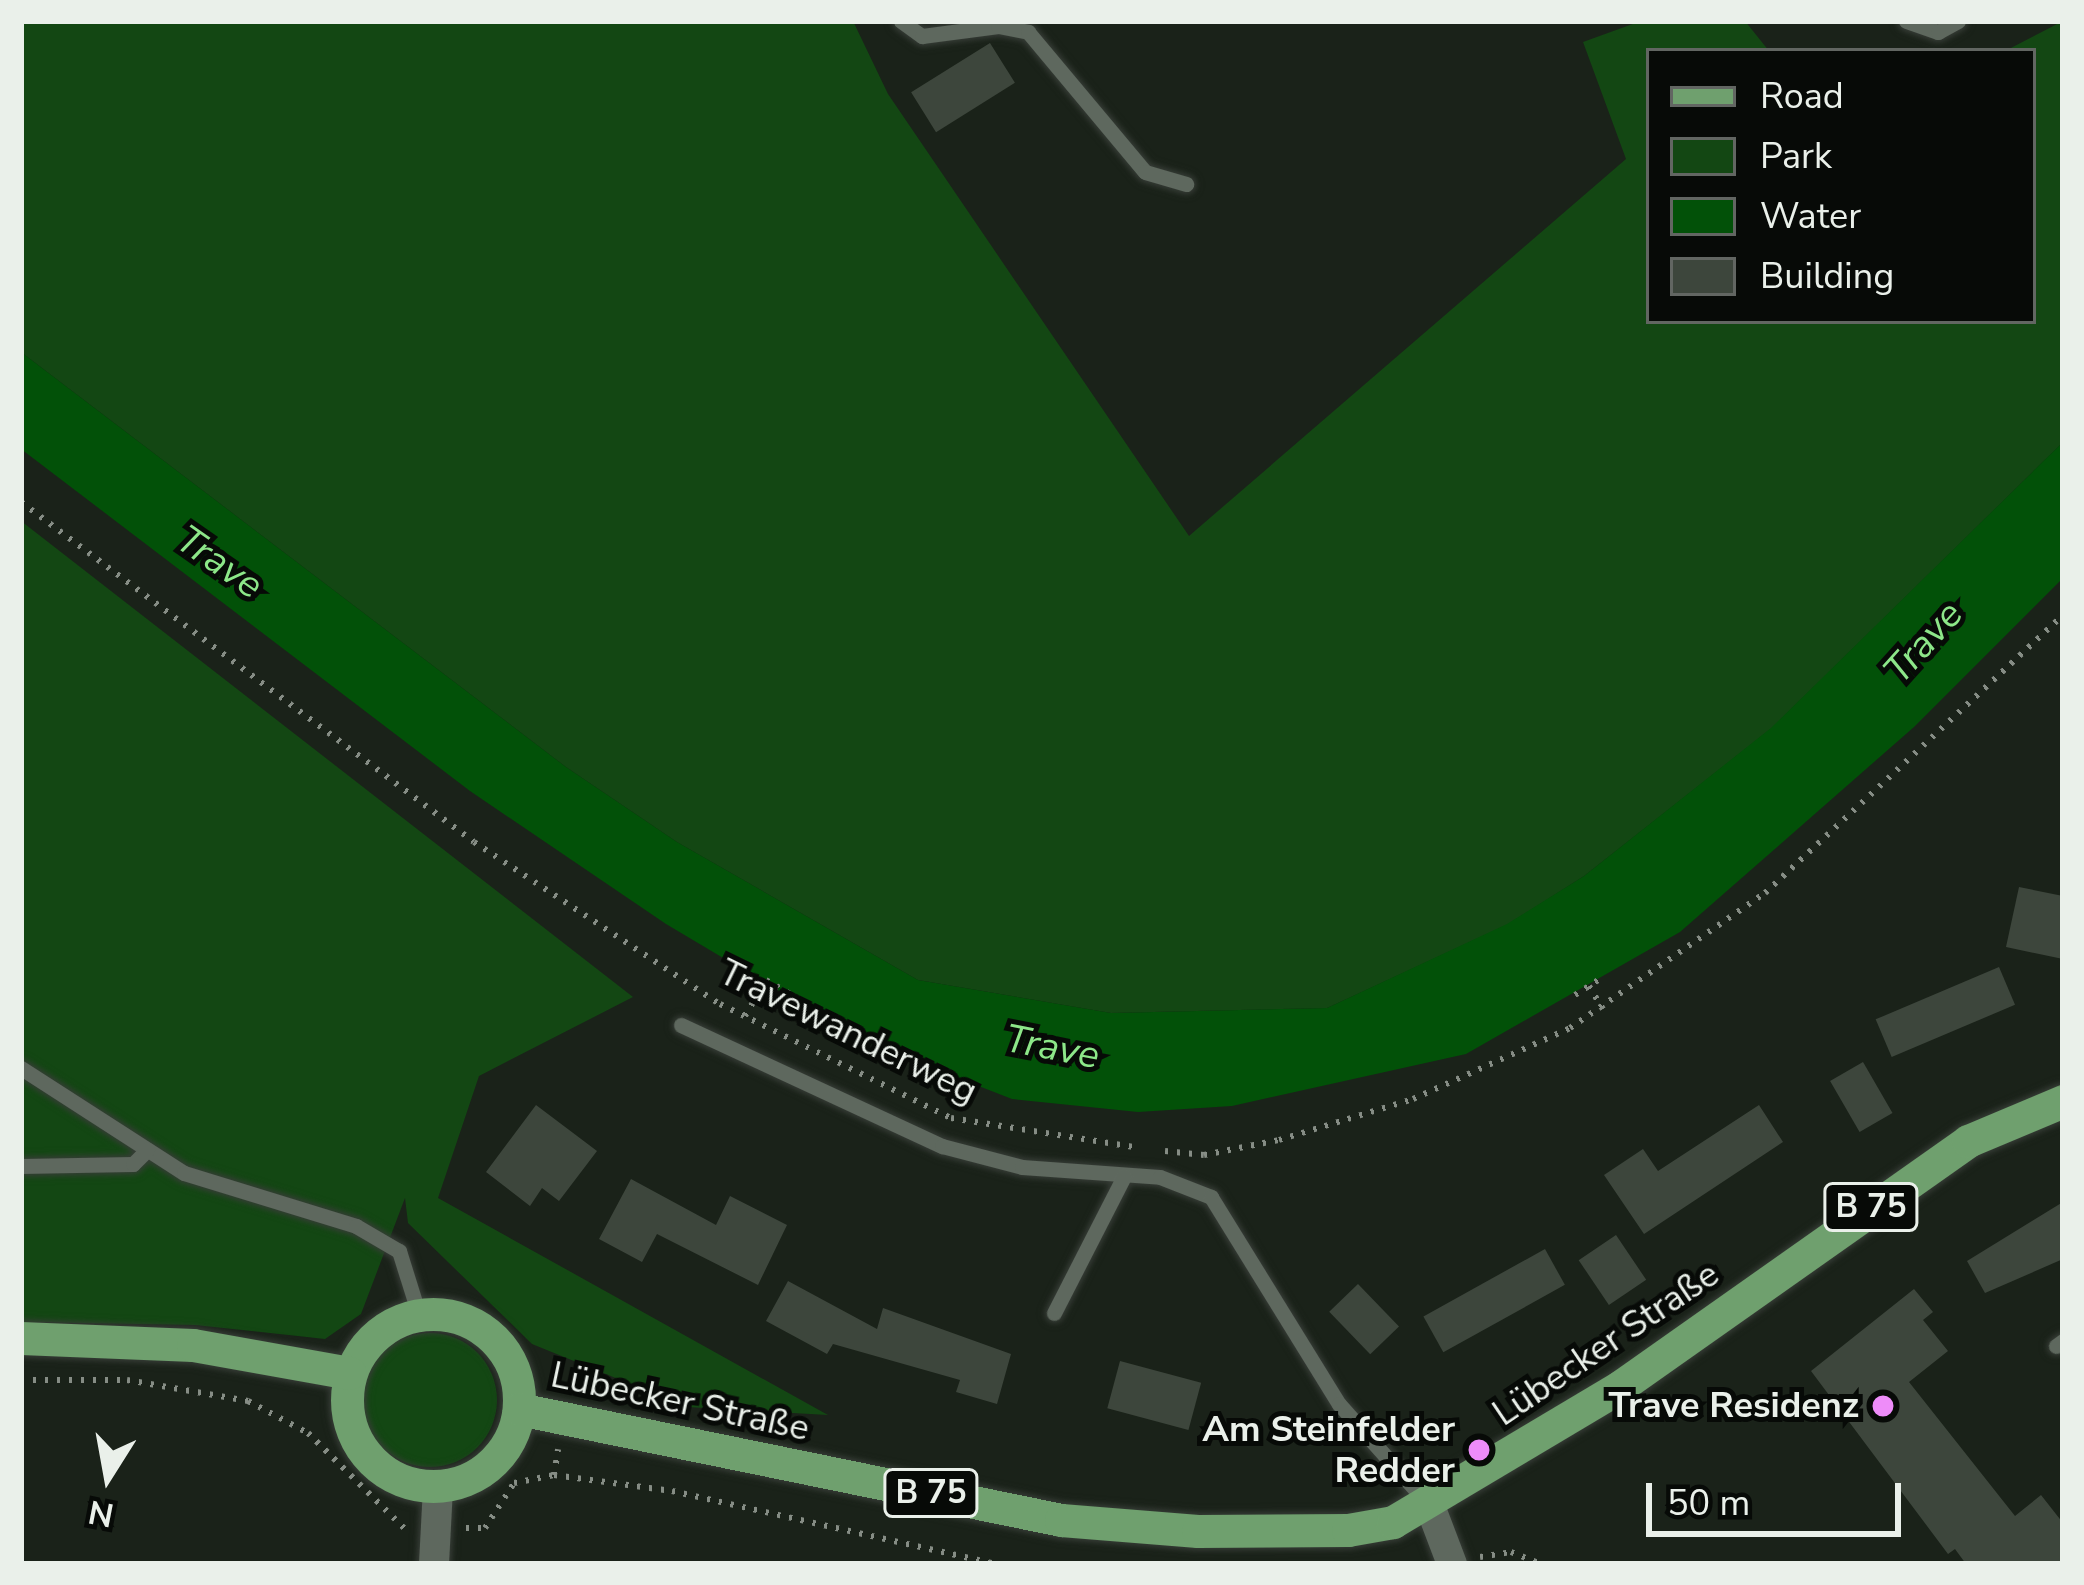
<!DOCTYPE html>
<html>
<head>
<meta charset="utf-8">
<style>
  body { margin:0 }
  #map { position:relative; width:2084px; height:1585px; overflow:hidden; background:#1a2219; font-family:"Nunito Sans",sans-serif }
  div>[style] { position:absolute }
  .green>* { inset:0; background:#134713 }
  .round { border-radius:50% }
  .water>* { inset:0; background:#025108 }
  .building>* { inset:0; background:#3d463c; transform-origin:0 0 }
  .path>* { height:6px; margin-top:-3px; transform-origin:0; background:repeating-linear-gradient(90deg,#868d85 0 3px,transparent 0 12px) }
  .roads { filter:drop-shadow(0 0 3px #373d37) drop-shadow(0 0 3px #373d37) }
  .service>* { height:15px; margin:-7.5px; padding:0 7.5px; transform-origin:7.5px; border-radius:7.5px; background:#5e685e }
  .minor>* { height:30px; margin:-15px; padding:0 15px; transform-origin:15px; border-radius:15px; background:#5e685e }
  .primary>* { height:33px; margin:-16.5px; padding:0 16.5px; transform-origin:16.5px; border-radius:16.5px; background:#6fa06e }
  .primary>.ring { margin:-16.5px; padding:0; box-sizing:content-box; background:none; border:33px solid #6fa06e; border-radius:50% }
  .dots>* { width:33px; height:33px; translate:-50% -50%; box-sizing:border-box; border:6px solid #070a07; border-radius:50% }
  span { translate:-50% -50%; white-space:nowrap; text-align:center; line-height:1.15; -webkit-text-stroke:10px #070a07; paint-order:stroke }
  .shield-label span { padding:3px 9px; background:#070a07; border:3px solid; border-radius:9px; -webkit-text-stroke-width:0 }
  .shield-label { font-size:33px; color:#eaf0ea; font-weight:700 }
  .street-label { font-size:36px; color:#eaf0ea }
  .poi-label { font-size:36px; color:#eaf0ea; font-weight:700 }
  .right { translate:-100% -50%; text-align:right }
  .water-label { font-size:39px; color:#8de789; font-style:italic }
  .frame { position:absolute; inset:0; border:24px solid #eaf0ea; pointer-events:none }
  .legend { position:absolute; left:1646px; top:48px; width:390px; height:276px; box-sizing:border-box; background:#070a07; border:3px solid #626662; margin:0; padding:15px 21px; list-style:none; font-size:36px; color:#eaf0ea }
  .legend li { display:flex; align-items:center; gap:24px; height:60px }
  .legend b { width:60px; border:3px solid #626662 }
  .north { position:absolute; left:48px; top:1417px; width:120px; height:120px; -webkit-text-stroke:9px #070a07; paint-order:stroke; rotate:191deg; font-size:33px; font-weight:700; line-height:48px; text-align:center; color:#eaf0ea }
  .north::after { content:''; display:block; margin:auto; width:42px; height:54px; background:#eaf0ea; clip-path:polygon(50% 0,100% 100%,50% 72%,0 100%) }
  .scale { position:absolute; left:1646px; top:1483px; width:255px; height:54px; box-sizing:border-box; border:6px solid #eaf0ea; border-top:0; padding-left:15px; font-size:36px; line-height:42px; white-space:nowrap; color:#eaf0ea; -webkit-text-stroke:9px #070a07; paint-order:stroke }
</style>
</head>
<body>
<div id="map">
  <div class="green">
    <i style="clip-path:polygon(21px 21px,853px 21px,888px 94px,1189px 536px,1626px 159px,1583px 42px,1641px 21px,1745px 21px,1769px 51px,1649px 51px,1649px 321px,2033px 321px,2033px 51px,2005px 51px,2063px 21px,2063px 442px,1772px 728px,1584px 876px,1507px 925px,1327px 1008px,1111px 1013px,918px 980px,677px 842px,566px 767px,21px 352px)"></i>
    <i style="clip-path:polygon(21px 521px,633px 997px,479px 1076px,438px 1198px,828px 1415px,687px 1407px,532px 1344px,408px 1223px,405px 1198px,361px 1314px,325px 1339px,195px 1325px,21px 1322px)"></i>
    <i class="round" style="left:363px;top:1333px;width:134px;height:134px"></i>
  </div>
  <div class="water">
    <i style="clip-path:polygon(21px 352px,566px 767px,677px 842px,918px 980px,1111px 1013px,1327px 1008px,1507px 924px,1584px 876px,1771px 728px,2063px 442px,2063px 578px,1914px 727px,1680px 932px,1466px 1054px,1232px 1106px,1138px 1112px,1012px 1099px,863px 1041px,666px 924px,470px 791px,21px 449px)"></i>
  </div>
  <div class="building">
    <i style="left:990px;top:43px;width:47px;height:93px;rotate:58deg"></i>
    <i style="clip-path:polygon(2019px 887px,2063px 896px,2063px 959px,2006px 947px)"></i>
    <i style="left:1999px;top:967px;width:41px;height:134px;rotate:67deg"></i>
    <i style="left:1863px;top:1062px;width:59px;height:38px;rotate:60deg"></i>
    <i style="clip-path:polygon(536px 1105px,597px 1151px,559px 1201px,542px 1188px,530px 1206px,486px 1172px)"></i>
    <i style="clip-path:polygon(1759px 1105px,1783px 1142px,1644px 1234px,1604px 1175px,1643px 1149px,1658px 1171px)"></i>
    <i style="clip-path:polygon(631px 1179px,716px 1225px,730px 1196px,787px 1225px,758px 1285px,657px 1234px,642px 1262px,599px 1239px)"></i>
    <i style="clip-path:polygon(2063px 1202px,2063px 1259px,1985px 1293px,1967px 1261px)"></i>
    <i style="left:1616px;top:1235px;width:54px;height:45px;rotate:56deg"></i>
    <i style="left:1545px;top:1249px;width:41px;height:139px;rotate:61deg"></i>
    <i style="clip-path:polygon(788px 1281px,877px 1329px,883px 1308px,1011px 1354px,997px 1404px,956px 1392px,960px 1380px,833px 1344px,827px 1354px,766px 1321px)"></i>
    <i style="left:1358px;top:1284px;width:59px;height:40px;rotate:46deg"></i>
    <i style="clip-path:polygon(1914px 1289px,1933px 1312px,1923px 1320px,1948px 1351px,1909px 1382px,2015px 1516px,2041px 1495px,2063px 1523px,2063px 1564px,1966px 1564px,1955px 1549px,1948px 1554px,1811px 1371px)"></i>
    <i style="left:1120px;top:1361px;width:84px;height:49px;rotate:15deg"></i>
  </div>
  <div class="path">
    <i style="left:21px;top:502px;width:566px;rotate:36.89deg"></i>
    <i style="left:474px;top:842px;width:295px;rotate:33.4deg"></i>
    <i style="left:720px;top:1004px;width:258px;rotate:26.3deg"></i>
    <i style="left:951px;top:1118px;width:185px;rotate:9deg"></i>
    <i style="left:1589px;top:986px;width:27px;rotate:59deg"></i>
    <i style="left:1575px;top:995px;width:30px;rotate:-33deg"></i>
    <i style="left:745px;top:1016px;width:42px;rotate:-59.7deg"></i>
    <i style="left:766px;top:980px;width:30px;rotate:30deg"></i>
    <i style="left:1165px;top:1151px;width:39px;rotate:6deg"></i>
    <i style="left:1204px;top:1155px;width:76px;rotate:-11.3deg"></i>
    <i style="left:1279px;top:1140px;width:140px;rotate:-17deg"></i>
    <i style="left:1413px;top:1099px;width:172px;rotate:-24.3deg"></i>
    <i style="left:1570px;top:1028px;width:237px;rotate:-34.7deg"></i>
    <i style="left:1765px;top:893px;width:408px;rotate:-43deg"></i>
    <i style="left:21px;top:1380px;width:106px"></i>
    <i style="left:127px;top:1380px;width:123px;rotate:9.8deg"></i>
    <i style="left:248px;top:1401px;width:68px;rotate:28.1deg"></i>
    <i style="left:308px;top:1433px;width:136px;rotate:44.7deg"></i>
    <i style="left:554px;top:1475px;width:26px;rotate:-81deg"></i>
    <i style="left:466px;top:1528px;width:19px"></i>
    <i style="left:485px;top:1528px;width:54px;rotate:-57.2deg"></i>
    <i style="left:514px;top:1483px;width:41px;rotate:-11.3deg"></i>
    <i style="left:554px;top:1475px;width:119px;rotate:7.7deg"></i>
    <i style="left:672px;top:1491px;width:333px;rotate:12.7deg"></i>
    <i style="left:1480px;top:1557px;width:31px;rotate:-9deg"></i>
    <i style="left:1511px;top:1552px;width:31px;rotate:22deg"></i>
  </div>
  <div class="roads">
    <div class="service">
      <i style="left:901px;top:21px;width:26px;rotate:36deg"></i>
      <i style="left:922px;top:36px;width:77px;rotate:-7.5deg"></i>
      <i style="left:998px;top:26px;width:31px;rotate:11deg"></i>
      <i style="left:1028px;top:32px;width:182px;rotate:50.1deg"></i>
      <i style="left:1145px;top:172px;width:43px;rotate:16.3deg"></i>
      <i style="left:1906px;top:21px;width:34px;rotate:19deg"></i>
      <i style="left:1938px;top:32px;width:23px;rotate:-29deg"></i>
      <i style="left:681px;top:1025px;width:288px;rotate:24.9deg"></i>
      <i style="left:942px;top:1146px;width:83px;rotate:14.7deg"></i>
      <i style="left:1022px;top:1167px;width:138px;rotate:4.1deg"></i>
      <i style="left:1160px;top:1177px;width:55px;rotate:21.4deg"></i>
      <i style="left:1211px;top:1197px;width:243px;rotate:58.3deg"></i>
      <i style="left:1339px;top:1404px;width:134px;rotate:48.3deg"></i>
      <i style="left:21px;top:1068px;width:194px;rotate:32.8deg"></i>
      <i style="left:184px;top:1173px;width:180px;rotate:17.1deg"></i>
      <i style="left:356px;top:1226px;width:50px;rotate:30.2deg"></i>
      <i style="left:399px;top:1251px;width:67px;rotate:72.6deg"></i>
      <i style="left:21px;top:1166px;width:112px;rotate:-1deg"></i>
      <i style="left:133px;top:1164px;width:20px;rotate:-45deg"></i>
      <i style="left:1054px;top:1313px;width:154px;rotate:-62.9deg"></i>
      <i style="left:2056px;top:1346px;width:9px;rotate:-36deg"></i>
    </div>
    <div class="minor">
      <i style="left:1430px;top:1506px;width:62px;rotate:69.2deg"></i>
      <i style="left:434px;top:1564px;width:77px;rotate:-87deg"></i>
    </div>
    <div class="primary">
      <i class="ring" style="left:347px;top:1314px;width:139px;height:139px"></i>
      <i style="left:21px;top:1338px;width:172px;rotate:2.3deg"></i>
      <i style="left:193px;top:1345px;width:159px;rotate:10.1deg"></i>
      <i style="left:519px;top:1409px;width:553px;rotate:11.57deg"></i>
      <i style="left:1061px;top:1520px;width:137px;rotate:4.6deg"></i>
      <i style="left:1198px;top:1531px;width:150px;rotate:-0.4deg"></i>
      <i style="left:1348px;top:1530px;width:46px;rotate:-10.1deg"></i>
      <i style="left:1393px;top:1522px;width:265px;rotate:-30.8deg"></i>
      <i style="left:1621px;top:1386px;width:425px;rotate:-35.2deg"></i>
      <i style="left:1968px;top:1141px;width:103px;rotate:-22.8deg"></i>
    </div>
  </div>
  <div class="dots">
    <i style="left:1883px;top:1406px;background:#ee8cf9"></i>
    <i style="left:1479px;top:1450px;background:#ee8cf9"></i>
  </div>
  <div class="shield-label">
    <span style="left:1871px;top:1207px">B 75</span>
    <span style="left:931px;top:1493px">B 75</span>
  </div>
  <div class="street-label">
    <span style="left:848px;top:1032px;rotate:26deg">Travewanderweg</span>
    <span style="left:1606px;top:1344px;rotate:-34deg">Lübecker Straße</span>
    <span style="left:680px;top:1402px;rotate:12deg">Lübecker Straße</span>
  </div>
  <div class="poi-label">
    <span class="right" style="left:1859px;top:1406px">Trave Residenz</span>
    <span class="right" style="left:1455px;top:1450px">Am Steinfelder<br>Redder</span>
  </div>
  <div class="water-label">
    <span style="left:219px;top:563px;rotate:35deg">Trave</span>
    <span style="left:1924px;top:643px;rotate:-48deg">Trave</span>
    <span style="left:1052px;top:1048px;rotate:11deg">Trave</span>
  </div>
  <div class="frame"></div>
  <ul class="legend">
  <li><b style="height:15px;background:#6fa06e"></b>Road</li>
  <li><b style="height:33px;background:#134713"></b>Park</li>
  <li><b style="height:33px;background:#025108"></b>Water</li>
  <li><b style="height:33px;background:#3d463c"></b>Building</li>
  </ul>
  <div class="north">N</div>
  <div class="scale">50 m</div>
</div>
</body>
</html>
